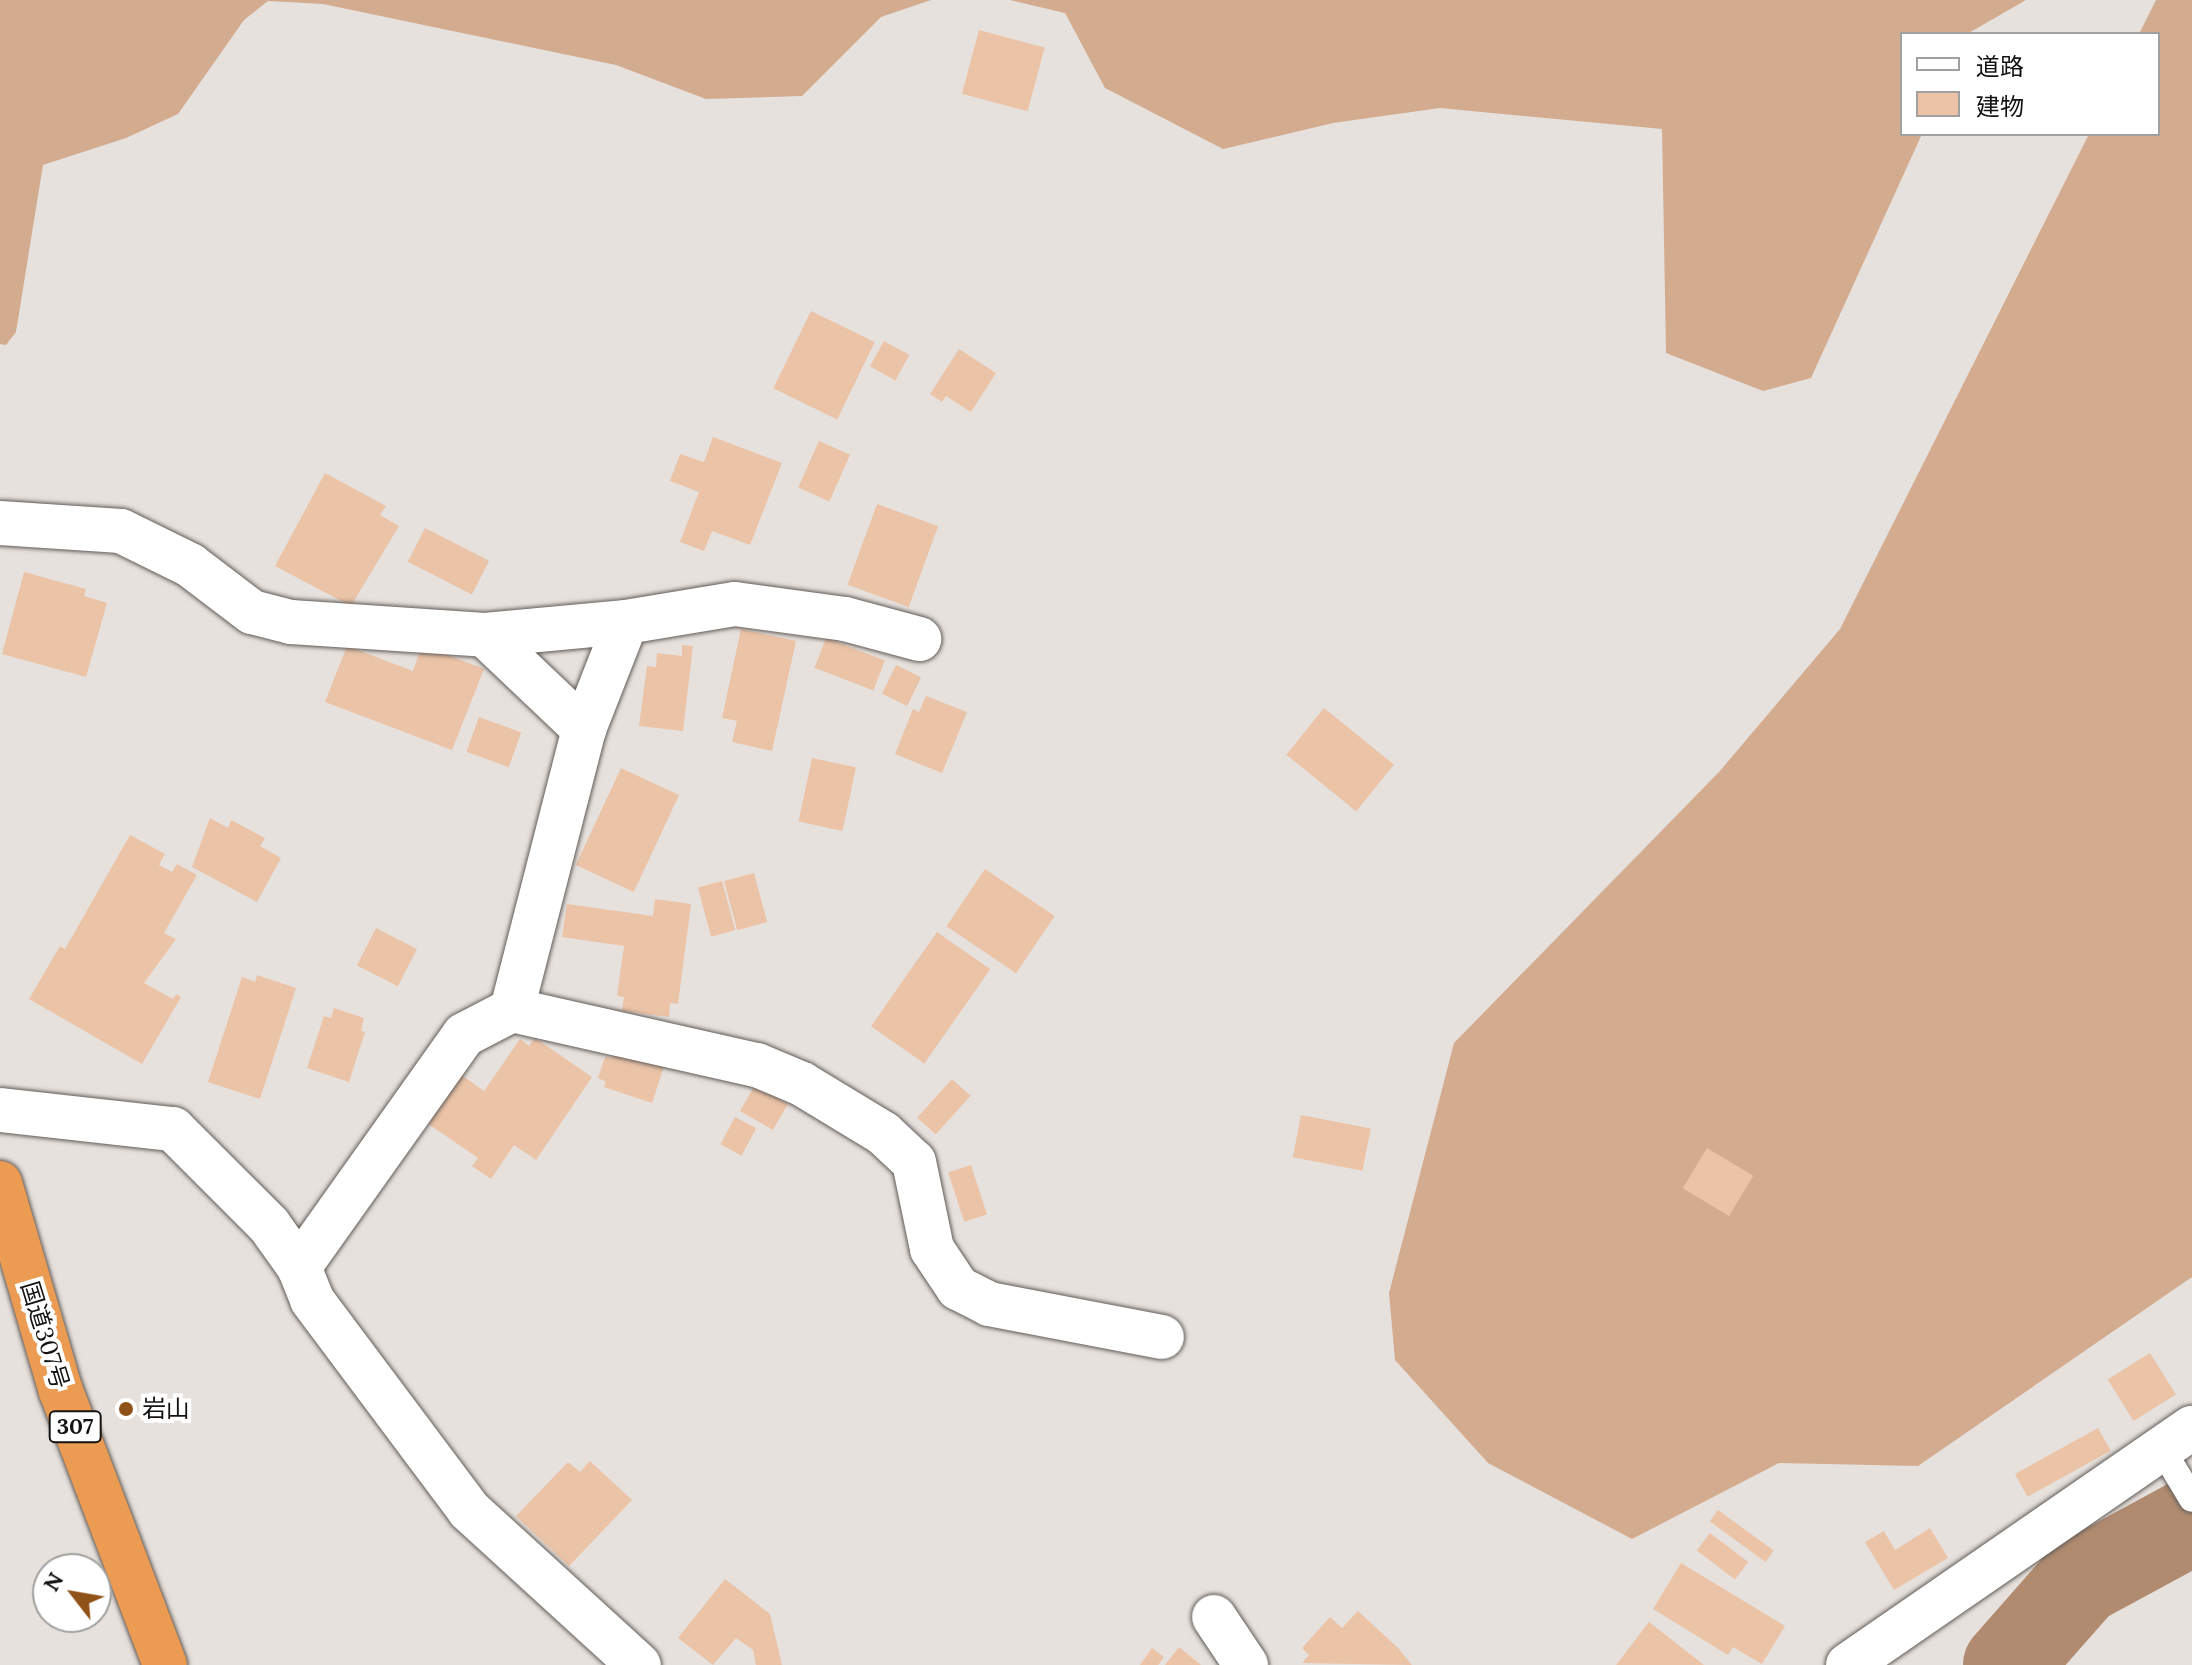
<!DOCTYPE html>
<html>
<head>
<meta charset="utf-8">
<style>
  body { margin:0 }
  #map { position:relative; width:2192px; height:1665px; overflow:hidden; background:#e7e1dd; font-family:Lora,"Noto Sans JP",serif }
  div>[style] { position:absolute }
  .forest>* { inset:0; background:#d3ac90 }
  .river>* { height:88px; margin:-44px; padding:0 44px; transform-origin:44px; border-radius:44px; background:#b08b70 }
  .building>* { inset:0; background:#ebc3a7; transform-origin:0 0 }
  .roads { filter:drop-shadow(0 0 2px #625c59) drop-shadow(0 0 2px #625c59) }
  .service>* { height:26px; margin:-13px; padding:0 13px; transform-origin:13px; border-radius:13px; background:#fff }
  .minor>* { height:44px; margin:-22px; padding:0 22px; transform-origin:22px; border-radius:22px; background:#fff }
  .trunk>* { height:44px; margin:-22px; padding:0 22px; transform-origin:22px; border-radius:22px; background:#ec9c52 }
  .dots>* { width:22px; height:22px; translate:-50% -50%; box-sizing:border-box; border:4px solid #fff; border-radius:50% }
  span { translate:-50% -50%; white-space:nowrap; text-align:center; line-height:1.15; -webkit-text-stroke:8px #fff; paint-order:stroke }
  .shield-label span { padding:2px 6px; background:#fff; border:2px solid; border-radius:6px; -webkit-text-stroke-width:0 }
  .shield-label { font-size:22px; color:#151311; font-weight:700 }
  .street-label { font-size:24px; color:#151311 }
  .poi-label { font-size:24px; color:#151311 }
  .left { translate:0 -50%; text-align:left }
  .legend { position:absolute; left:1900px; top:32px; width:260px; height:104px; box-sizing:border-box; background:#fff; border:2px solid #a1a1a0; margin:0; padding:10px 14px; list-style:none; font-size:24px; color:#151311 }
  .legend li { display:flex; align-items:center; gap:16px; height:40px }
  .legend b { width:40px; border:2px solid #a1a1a0 }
  .north { position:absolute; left:32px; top:1553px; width:80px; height:80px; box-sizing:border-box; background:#fff; border:2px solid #a1a1a0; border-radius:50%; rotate:301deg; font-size:22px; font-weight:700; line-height:32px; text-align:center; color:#151311 }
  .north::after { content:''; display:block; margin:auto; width:28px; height:36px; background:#915219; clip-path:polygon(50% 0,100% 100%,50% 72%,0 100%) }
</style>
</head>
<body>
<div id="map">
  <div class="forest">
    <i style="clip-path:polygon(0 0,931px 0,881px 17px,802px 96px,706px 99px,616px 65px,323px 4px,268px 1px,244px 20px,178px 114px,126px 138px,43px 165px,16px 332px,6px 345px,0 344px)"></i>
    <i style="clip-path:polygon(1010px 0,2026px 0,1967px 34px,1902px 34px,1902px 134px,1922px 134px,1811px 378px,1763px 391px,1666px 353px,1662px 129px,1440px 108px,1333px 123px,1223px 149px,1105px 88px,1065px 13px)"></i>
    <i style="clip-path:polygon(2156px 0,2192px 0,2192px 1277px,1918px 1466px,1779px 1463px,1632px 1539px,1488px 1463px,1395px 1360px,1389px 1293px,1454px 1043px,1719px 772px,1840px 629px,2089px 134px,2158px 134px,2158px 34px,2139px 34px)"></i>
  </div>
  <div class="river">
    <i style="left:2007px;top:1665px;width:112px;rotate:-48.6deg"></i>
    <i style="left:2081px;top:1581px;width:126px;rotate:-28.4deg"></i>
  </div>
  <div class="building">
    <i style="left:979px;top:30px;width:68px;height:66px;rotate:15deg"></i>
    <i style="left:811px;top:311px;width:71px;height:86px;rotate:26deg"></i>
    <i style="left:884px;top:341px;width:29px;height:29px;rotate:29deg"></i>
    <i style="clip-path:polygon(959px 349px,996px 373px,971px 412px,946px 396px,942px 402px,930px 394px)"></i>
    <i style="clip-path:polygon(713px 437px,782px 463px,750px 545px,712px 531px,704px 551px,680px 542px,699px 492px,670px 481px,680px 454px,704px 462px)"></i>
    <i style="left:819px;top:441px;width:34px;height:51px;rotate:24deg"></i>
    <i style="clip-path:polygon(325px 473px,386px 506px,380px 515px,399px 526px,351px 606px,275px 566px)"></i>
    <i style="left:877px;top:504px;width:65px;height:86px;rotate:20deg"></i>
    <i style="left:425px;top:528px;width:72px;height:38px;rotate:27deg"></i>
    <i style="clip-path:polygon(24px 572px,86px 589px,84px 596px,107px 603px,86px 677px,2px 654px)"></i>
    <i style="clip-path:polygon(741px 629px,796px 641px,772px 751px,732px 742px,737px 721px,722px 718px)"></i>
    <i style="left:826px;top:638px;width:63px;height:32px;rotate:21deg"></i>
    <i style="clip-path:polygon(422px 645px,484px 669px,452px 750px,325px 702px,347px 646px,413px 671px)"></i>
    <i style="clip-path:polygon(682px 645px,693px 646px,683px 731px,639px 726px,647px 666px,656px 667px,657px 653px,682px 656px)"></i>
    <i style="left:896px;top:665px;width:28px;height:32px;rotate:26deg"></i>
    <i style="clip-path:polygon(926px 696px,967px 712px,942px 773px,895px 754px,913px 709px,919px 712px)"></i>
    <i style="left:1324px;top:708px;width:90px;height:60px;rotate:39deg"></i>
    <i style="left:479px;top:717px;width:45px;height:37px;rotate:20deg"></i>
    <i style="left:812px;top:758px;width:45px;height:65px;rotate:12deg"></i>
    <i style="left:621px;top:768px;width:64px;height:107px;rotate:25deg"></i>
    <i style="clip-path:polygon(210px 818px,228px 828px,231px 820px,265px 838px,260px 846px,281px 858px,257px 902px,192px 867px)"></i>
    <i style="clip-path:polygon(130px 835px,165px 854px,159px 865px,172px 872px,177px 864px,197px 875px,164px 933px,176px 939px,144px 983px,173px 999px,176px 994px,181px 997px,142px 1064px,29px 999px,60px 946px,65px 949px)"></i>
    <i style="left:985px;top:869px;width:84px;height:69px;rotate:34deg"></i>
    <i style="left:754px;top:873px;width:51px;height:31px;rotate:75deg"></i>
    <i style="left:722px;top:881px;width:51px;height:25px;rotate:75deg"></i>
    <i style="clip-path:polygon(655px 899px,691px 904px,678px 1004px,670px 1003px,669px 1017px,622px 1011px,624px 997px,617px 996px,624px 946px,562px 937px,567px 904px,653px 916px)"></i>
    <i style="left:376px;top:928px;width:46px;height:42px;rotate:27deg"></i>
    <i style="left:937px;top:932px;width:65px;height:115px;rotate:35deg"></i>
    <i style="clip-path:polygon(257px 975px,296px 988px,260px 1099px,208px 1082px,242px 977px,255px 982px)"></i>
    <i style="clip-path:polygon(334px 1008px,364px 1018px,361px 1031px,365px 1032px,349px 1082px,307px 1068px,324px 1016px,331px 1018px)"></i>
    <i style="clip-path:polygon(535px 1038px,592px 1077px,536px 1160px,514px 1145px,491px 1179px,472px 1166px,478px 1158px,424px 1121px,457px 1072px,484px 1091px,520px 1039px,529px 1046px)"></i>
    <i style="clip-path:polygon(615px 1051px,664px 1067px,652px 1103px,604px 1087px,606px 1082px,598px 1078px,605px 1057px,612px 1058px)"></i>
    <i style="left:952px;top:1079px;width:25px;height:52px;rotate:42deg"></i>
    <i style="left:755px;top:1085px;width:38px;height:30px;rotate:30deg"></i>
    <i style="left:1301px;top:1115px;width:71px;height:43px;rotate:11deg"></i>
    <i style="left:735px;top:1117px;width:24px;height:31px;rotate:28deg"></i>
    <i style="left:1707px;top:1148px;width:54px;height:47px;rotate:31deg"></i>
    <i style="left:971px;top:1165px;width:52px;height:24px;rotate:72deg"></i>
    <i style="left:2150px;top:1353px;width:49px;height:50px;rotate:58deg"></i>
    <i style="left:2098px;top:1428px;width:26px;height:95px;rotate:61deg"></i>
    <i style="clip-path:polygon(590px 1461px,632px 1500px,569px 1566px,516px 1516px,568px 1462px,580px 1472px)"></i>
    <i style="left:1718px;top:1510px;width:69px;height:14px;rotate:36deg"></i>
    <i style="clip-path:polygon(1930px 1528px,1948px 1558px,1894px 1590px,1865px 1542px,1884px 1531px,1895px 1550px)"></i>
    <i style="left:1710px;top:1533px;width:48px;height:22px;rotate:37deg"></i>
    <i style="clip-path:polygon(1681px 1563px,1785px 1626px,1762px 1664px,1733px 1647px,1728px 1655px,1653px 1609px)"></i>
    <i style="clip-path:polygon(725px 1579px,770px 1614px,782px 1665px,756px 1665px,753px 1650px,736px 1638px,713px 1665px,678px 1638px)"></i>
    <i style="clip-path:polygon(1358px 1611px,1398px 1648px,1412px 1665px,1302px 1663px,1309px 1655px,1302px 1648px,1330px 1617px,1342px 1628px)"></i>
    <i style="clip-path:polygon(1649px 1622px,1704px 1665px,1616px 1665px)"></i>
    <i style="clip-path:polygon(1179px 1647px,1201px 1665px,1165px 1665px)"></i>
    <i style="clip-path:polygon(1152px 1648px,1164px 1657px,1158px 1665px,1140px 1665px)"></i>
  </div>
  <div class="roads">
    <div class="service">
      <i style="left:2162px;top:1449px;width:58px;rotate:59deg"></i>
    </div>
    <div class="minor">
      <i style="left:0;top:523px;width:121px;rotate:3.8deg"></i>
      <i style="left:121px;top:531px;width:77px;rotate:26.2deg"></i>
      <i style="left:190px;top:565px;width:78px;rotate:37.2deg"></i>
      <i style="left:252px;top:612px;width:40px;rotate:14.4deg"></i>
      <i style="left:291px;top:622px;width:194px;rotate:3.8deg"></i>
      <i style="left:485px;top:635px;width:142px;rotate:-5.3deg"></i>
      <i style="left:626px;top:622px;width:115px;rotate:111.4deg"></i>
      <i style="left:584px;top:729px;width:290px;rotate:104.4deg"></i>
      <i style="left:512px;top:1010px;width:54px;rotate:152.5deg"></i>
      <i style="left:464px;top:1035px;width:285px;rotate:125.4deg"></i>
      <i style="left:626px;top:622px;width:110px;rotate:-9.4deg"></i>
      <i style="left:735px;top:604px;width:111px;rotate:7.8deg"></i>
      <i style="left:845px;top:619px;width:77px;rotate:15.1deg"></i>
      <i style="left:485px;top:635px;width:137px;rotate:43.5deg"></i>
      <i style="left:512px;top:1010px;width:251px;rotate:12.7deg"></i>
      <i style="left:757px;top:1065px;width:49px;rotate:22.9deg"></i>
      <i style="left:802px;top:1084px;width:95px;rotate:31.2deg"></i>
      <i style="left:883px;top:1133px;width:42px;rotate:43.1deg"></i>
      <i style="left:914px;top:1162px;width:89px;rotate:78.3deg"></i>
      <i style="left:932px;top:1249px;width:47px;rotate:56.3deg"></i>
      <i style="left:958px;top:1288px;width:35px;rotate:27deg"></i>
      <i style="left:989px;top:1304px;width:176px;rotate:10.8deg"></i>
      <i style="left:0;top:1110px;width:174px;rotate:6.3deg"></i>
      <i style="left:173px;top:1129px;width:136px;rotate:45deg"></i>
      <i style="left:269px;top:1225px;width:52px;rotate:54.5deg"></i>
      <i style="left:299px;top:1267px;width:35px;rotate:68deg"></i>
      <i style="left:312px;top:1300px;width:262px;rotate:53.2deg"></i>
      <i style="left:469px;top:1510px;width:230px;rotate:42.4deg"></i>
      <i style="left:1214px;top:1617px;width:58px;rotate:56.3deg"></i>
      <i style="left:1848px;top:1665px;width:418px;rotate:-34.6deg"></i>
    </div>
    <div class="trunk">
      <i style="left:0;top:1183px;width:217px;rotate:73.7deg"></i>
      <i style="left:61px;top:1391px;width:293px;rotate:69.2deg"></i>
    </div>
  </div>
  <div class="dots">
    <i style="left:126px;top:1409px;background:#915219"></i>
  </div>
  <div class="shield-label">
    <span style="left:75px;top:1427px">307</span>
  </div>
  <div class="street-label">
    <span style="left:45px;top:1335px;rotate:73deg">国道307号</span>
  </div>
  <div class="poi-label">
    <span class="left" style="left:142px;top:1409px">岩山</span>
  </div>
  <ul class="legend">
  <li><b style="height:10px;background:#fff"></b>道路</li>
  <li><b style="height:22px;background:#ebc3a7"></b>建物</li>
  </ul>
  <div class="north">N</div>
</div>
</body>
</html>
